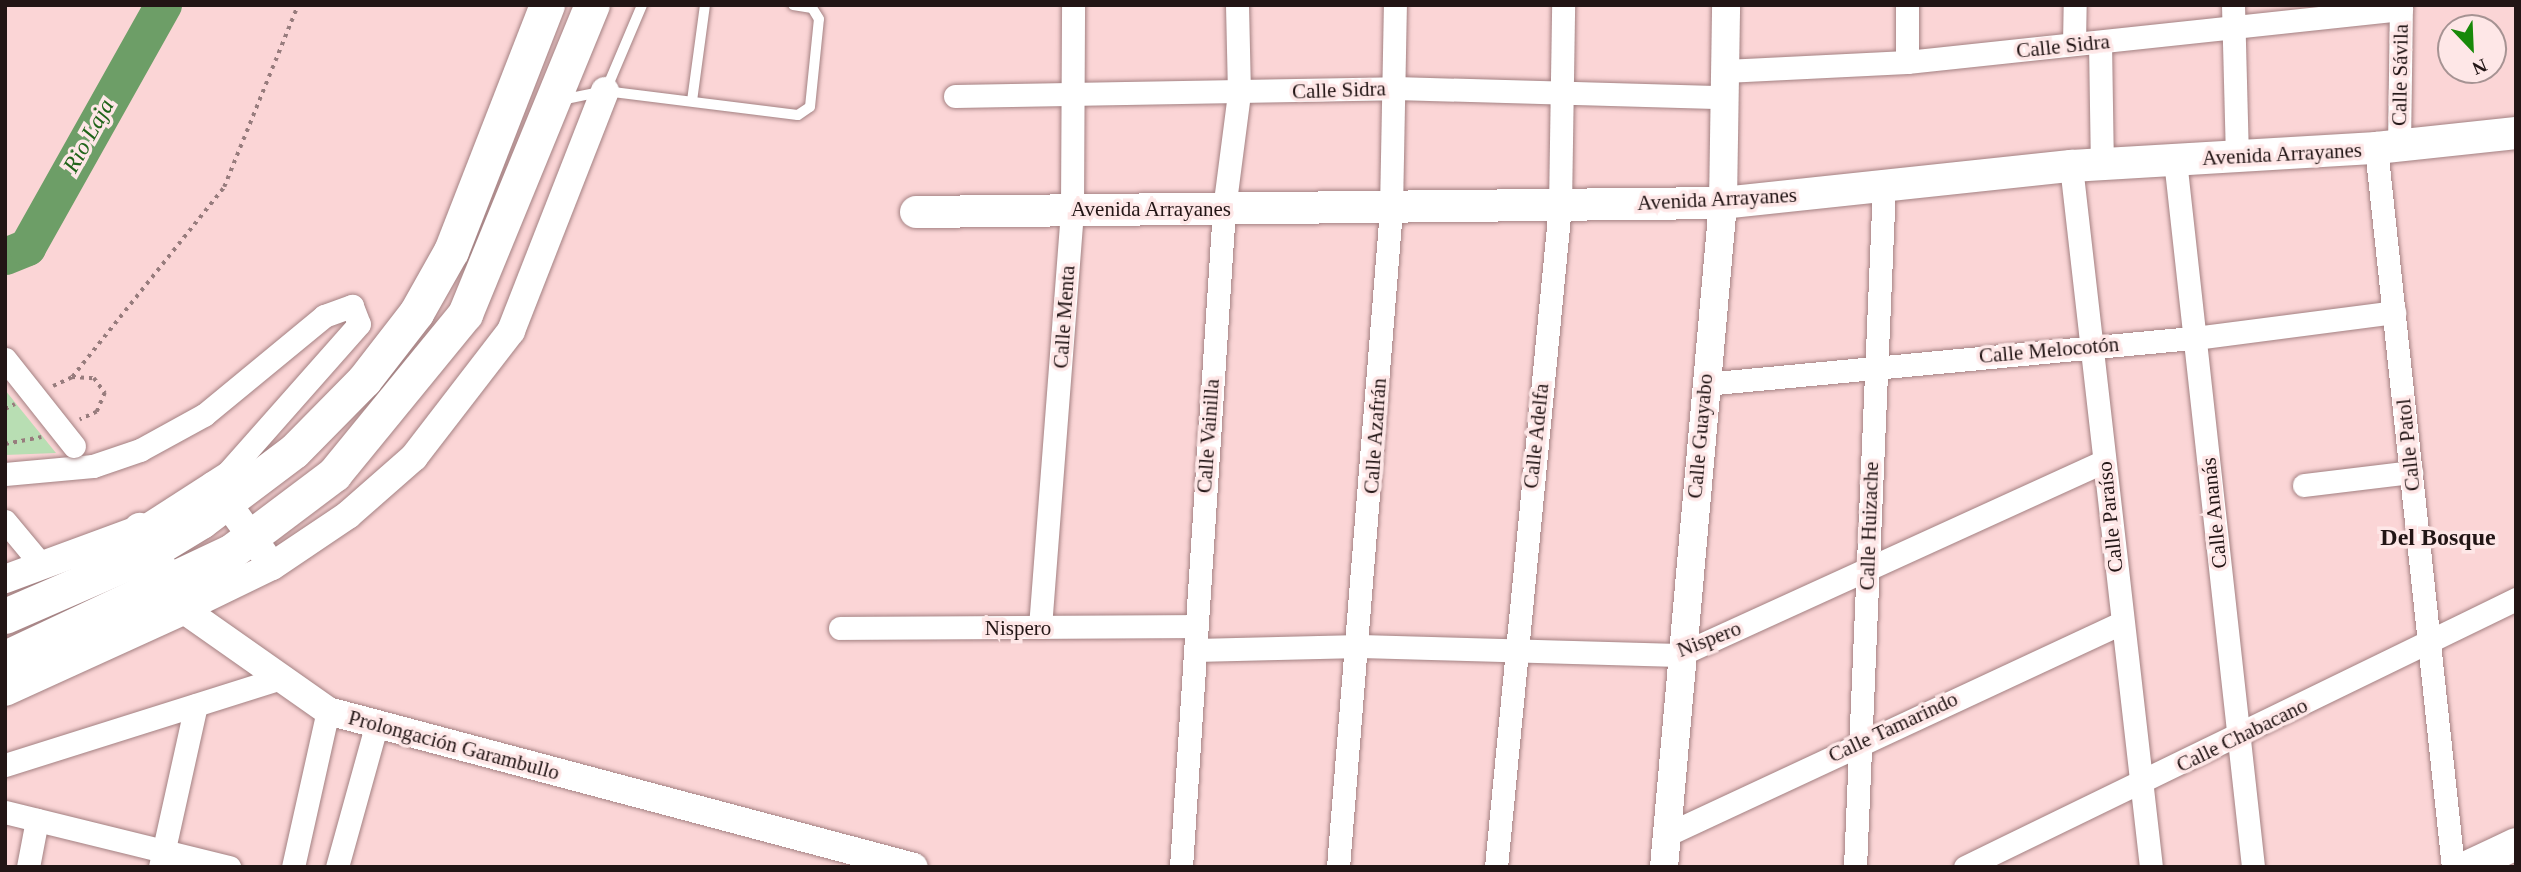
<!DOCTYPE html>
<html>
<head>
<meta charset="utf-8">
<style>
  body { margin:0 }
  #map { position:relative; width:2521px; height:872px; overflow:hidden; background:#fbd5d6; font-family:Georgia,serif }
  div>[style] { position:absolute }
  .green>* { inset:0; background:#b8deb3 }
  .river>* { height:37px; margin:-18.5px; padding:0 18.5px; transform-origin:18.5px; border-radius:18.5px; background:#6d9e67 }
  .path>* { height:3.5px; margin-top:-1.75px; transform-origin:0; background:repeating-linear-gradient(90deg,#977c7d 0 3.5px,transparent 0 8.5px) }
  .roads { filter:drop-shadow(0 0 2px #a38182) drop-shadow(0 0 2px #a38182) }
  .service>* { height:10px; margin:-5px; padding:0 5px; transform-origin:5px; border-radius:5px; background:#fff }
  .minor>* { height:23px; margin:-11.5px; padding:0 11.5px; transform-origin:11.5px; border-radius:11.5px; background:#fff }
  .tertiary>* { height:28px; margin:-14px; padding:0 14px; transform-origin:14px; border-radius:14px; background:#fff }
  .secondary>* { height:32px; margin:-16px; padding:0 16px; transform-origin:16px; border-radius:16px; background:#fff }
  .primary>* { height:35px; margin:-17.5px; padding:0 17.5px; transform-origin:17.5px; border-radius:17.5px; background:#fff }
  .bridges { filter:drop-shadow(0 0 2px #a38182) drop-shadow(0 0 2px #a38182) }
  .minor-bridge>* { height:23px; margin:-11.5px; padding:0 11.5px; transform-origin:11.5px; border-radius:11.5px; background:#fff }
  span { translate:-50% -50%; white-space:nowrap; text-align:center; line-height:1.15; -webkit-text-stroke:7px #fee7e7; paint-order:stroke }
  .street-label { font-size:21px; color:#221515 }
  .water-label { font-size:23px; color:#21641a; font-style:italic }
  .quarter-label { font-size:24px; color:#221515; font-weight:700 }
  .frame { position:absolute; inset:0; border:7px solid #221515; pointer-events:none }
  .north { position:absolute; left:2437px; top:14px; width:70px; height:70px; box-sizing:border-box; background:#fee7e7; border:2px solid #a69393; border-radius:50%; rotate:157deg; font-size:19px; font-weight:700; line-height:28px; text-align:center; color:#221515 }
  .north::after { content:''; display:block; margin:auto; width:24px; height:32px; background:#188909; clip-path:polygon(50% 0,100% 100%,50% 72%,0 100%) }
</style>
</head>
<body>
<div id="map">
  <div class="green">
    <i style="clip-path:polygon(5px 390px,56px 453px,5px 455px)"></i>
  </div>
  <div class="river">
    <i style="left:5px;top:256px;width:24px;rotate:-22deg"></i>
    <i style="left:27px;top:247px;width:278px;rotate:-60.7deg"></i>
  </div>
  <div class="path">
    <i style="left:72px;top:377px;width:22px;rotate:3deg"></i>
    <i style="left:94px;top:378px;width:19px;rotate:54deg"></i>
    <i style="left:105px;top:393px;width:21px;rotate:113deg"></i>
    <i style="left:97px;top:412px;width:19px;rotate:155deg"></i>
    <i style="left:53px;top:386px;width:21px;rotate:-25deg"></i>
    <i style="left:72px;top:377px;width:243px;rotate:-51.3deg"></i>
    <i style="left:224px;top:187px;width:196px;rotate:-67.9deg"></i>
    <i style="left:5px;top:409px;width:11px;rotate:-27deg"></i>
    <i style="left:5px;top:444px;width:37px;rotate:-11deg"></i>
  </div>
  <div class="roads">
    <div class="service">
      <i style="left:606px;top:90px;width:92px;rotate:-67deg"></i>
      <i style="left:561px;top:100px;width:45px;rotate:-11.6deg"></i>
      <i style="left:605px;top:91px;width:194px;rotate:7.1deg"></i>
      <i style="left:798px;top:115px;width:14px;rotate:-34deg"></i>
      <i style="left:810px;top:107px;width:88px;rotate:-84.2deg"></i>
      <i style="left:819px;top:19px;width:13px;rotate:-122deg"></i>
      <i style="left:812px;top:8px;width:19px;rotate:-171deg"></i>
      <i style="left:692px;top:101px;width:97px;rotate:-82.3deg"></i>
    </div>
    <div class="minor">
      <i style="left:2233px;top:5px;width:151px;rotate:88.5deg"></i>
      <i style="left:2100px;top:42px;width:122px;rotate:89.1deg"></i>
      <i style="left:2074px;top:44px;width:39px;rotate:-89deg"></i>
      <i style="left:1907px;top:62px;width:57px;rotate:-90deg"></i>
      <i style="left:1725px;top:71px;width:182px;rotate:-2.8deg"></i>
      <i style="left:1907px;top:62px;width:497px;rotate:-6.1deg"></i>
      <i style="left:955px;top:96px;width:440px;rotate:-1deg"></i>
      <i style="left:1395px;top:88px;width:329px;rotate:1.6deg"></i>
      <i style="left:2399px;top:146px;width:141px;rotate:-89.2deg"></i>
      <i style="left:2376px;top:148px;width:723px;rotate:83.89deg"></i>
      <i style="left:2175px;top:160px;width:711px;rotate:83.7deg"></i>
      <i style="left:2071px;top:166px;width:706px;rotate:83.49deg"></i>
      <i style="left:1705px;top:384px;width:492px;rotate:-5.4deg"></i>
      <i style="left:2195px;top:338px;width:201px;rotate:-7.4deg"></i>
      <i style="left:5px;top:474px;width:88px;rotate:-5.2deg"></i>
      <i style="left:93px;top:466px;width:50px;rotate:-18.8deg"></i>
      <i style="left:140px;top:450px;width:73px;rotate:-28.7deg"></i>
      <i style="left:204px;top:415px;width:156px;rotate:-39.5deg"></i>
      <i style="left:324px;top:316px;width:30px;rotate:-20deg"></i>
      <i style="left:352px;top:306px;width:19px;rotate:69deg"></i>
      <i style="left:359px;top:324px;width:199px;rotate:131.5deg"></i>
      <i style="left:227px;top:473px;width:103px;rotate:147.2deg"></i>
      <i style="left:2304px;top:485px;width:108px;rotate:-6.9deg"></i>
      <i style="left:5px;top:521px;width:55px;rotate:50.2deg"></i>
      <i style="left:1040px;top:627px;width:419px;rotate:-85.6deg"></i>
      <i style="left:1072px;top:209px;width:204px;rotate:-89.7deg"></i>
      <i style="left:840px;top:628px;width:355px;rotate:-0.3deg"></i>
      <i style="left:1195px;top:650px;width:165px;rotate:-1.4deg"></i>
      <i style="left:1360px;top:646px;width:319px;rotate:1.6deg"></i>
      <i style="left:1679px;top:655px;width:467px;rotate:-24.5deg"></i>
      <i style="left:5px;top:765px;width:286px;rotate:-17.5deg"></i>
      <i style="left:5px;top:812px;width:231px;rotate:13.8deg"></i>
      <i style="left:1666px;top:835px;width:502px;rotate:-24.98deg"></i>
      <i style="left:28px;top:867px;width:48px;rotate:-79.2deg"></i>
      <i style="left:160px;top:867px;width:166px;rotate:-77.5deg"></i>
      <i style="left:293px;top:867px;width:160px;rotate:-77.4deg"></i>
      <i style="left:337px;top:867px;width:146px;rotate:-74.5deg"></i>
      <i style="left:1181px;top:867px;width:659px;rotate:-86.26deg"></i>
      <i style="left:1224px;top:209px;width:117px;rotate:-82.6deg"></i>
      <i style="left:1239px;top:93px;width:88px;rotate:-91.3deg"></i>
      <i style="left:1338px;top:867px;width:660px;rotate:-85.39deg"></i>
      <i style="left:1391px;top:209px;width:204px;rotate:-88.9deg"></i>
      <i style="left:1496px;top:867px;width:664px;rotate:-84.47deg"></i>
      <i style="left:1560px;top:206px;width:201px;rotate:-89.1deg"></i>
      <i style="left:1855px;top:867px;width:682px;rotate:-87.56deg"></i>
      <i style="left:1965px;top:867px;width:613px;rotate:-25.94deg"></i>
    </div>
    <div class="tertiary">
      <i style="left:605px;top:91px;width:258px;rotate:111.4deg"></i>
      <i style="left:511px;top:331px;width:159px;rotate:127.6deg"></i>
      <i style="left:414px;top:457px;width:88px;rotate:138.7deg"></i>
      <i style="left:348px;top:515px;width:92px;rotate:146.1deg"></i>
      <i style="left:272px;top:566px;width:99px;rotate:154.2deg"></i>
      <i style="left:183px;top:609px;width:177px;rotate:35.1deg"></i>
      <i style="left:328px;top:711px;width:606px;rotate:14.91deg"></i>
      <i style="left:214px;top:485px;width:85px;rotate:54.1deg"></i>
      <i style="left:5px;top:579px;width:144px;rotate:-20.3deg"></i>
      <i style="left:1664px;top:867px;width:667px;rotate:-84.92deg"></i>
      <i style="left:1723px;top:203px;width:198px;rotate:-89.1deg"></i>
    </div>
    <div class="secondary">
      <i style="left:916px;top:212px;width:807px;rotate:-0.64deg"></i>
      <i style="left:1723px;top:203px;width:350px;rotate:-6.1deg"></i>
      <i style="left:2071px;top:166px;width:306px;rotate:-3.4deg"></i>
      <i style="left:2376px;top:148px;width:141px;rotate:-6.1deg"></i>
      <i style="left:5px;top:690px;width:196px;rotate:-24.5deg"></i>
      <i style="left:183px;top:609px;width:91px;rotate:-118.3deg"></i>
      <i style="left:2467px;top:867px;width:54px;rotate:-25.1deg"></i>
    </div>
    <div class="primary">
      <i style="left:5px;top:616px;width:153px;rotate:-23.5deg"></i>
      <i style="left:145px;top:555px;width:66px;rotate:-31.3deg"></i>
      <i style="left:201px;top:521px;width:116px;rotate:-37deg"></i>
      <i style="left:294px;top:451px;width:100px;rotate:-45.4deg"></i>
      <i style="left:364px;top:380px;width:85px;rotate:-52.2deg"></i>
      <i style="left:416px;top:313px;width:71px;rotate:-60.6deg"></i>
      <i style="left:451px;top:251px;width:264px;rotate:-68.7deg"></i>
      <i style="left:5px;top:658px;width:251px;rotate:-25.2deg"></i>
      <i style="left:232px;top:551px;width:128px;rotate:-37deg"></i>
      <i style="left:334px;top:474px;width:207px;rotate:-50.7deg"></i>
      <i style="left:465px;top:314px;width:334px;rotate:-67.7deg"></i>
    </div>
  </div>
  <div class="bridges">
    <div class="minor-bridge">
      <i style="left:5px;top:359px;width:111px;rotate:51.6deg"></i>
    </div>
  </div>
  <div class="street-label">
    <span style="left:2063px;top:46px;rotate:-6deg">Calle Sidra</span>
    <span style="left:2400px;top:75px;rotate:-89deg">Calle Sávila</span>
    <span style="left:1339px;top:90px;rotate:-2deg">Calle Sidra</span>
    <span style="left:2282px;top:154px;rotate:-3deg">Avenida Arrayanes</span>
    <span style="left:1717px;top:199px;rotate:-3deg">Avenida Arrayanes</span>
    <span style="left:1151px;top:209px">Avenida Arrayanes</span>
    <span style="left:1064px;top:317px;rotate:-86deg">Calle Menta</span>
    <span style="left:2049px;top:350px;rotate:-5deg">Calle Melocotón</span>
    <span style="left:1208px;top:436px;rotate:-86deg">Calle Vainilla</span>
    <span style="left:1375px;top:436px;rotate:-86deg">Calle Azafrán</span>
    <span style="left:1536px;top:436px;rotate:-84deg">Calle Adelfa</span>
    <span style="left:1700px;top:436px;rotate:-85deg">Calle Guayabo</span>
    <span style="left:2408px;top:445px;rotate:-96deg">Calle Patol</span>
    <span style="left:2214px;top:513px;rotate:-96deg">Calle Ananás</span>
    <span style="left:2110px;top:517px;rotate:-96deg">Calle Paraíso</span>
    <span style="left:1869px;top:526px;rotate:-88deg">Calle Huizache</span>
    <span style="left:1018px;top:628px">Nispero</span>
    <span style="left:1709px;top:639px;rotate:-21deg">Nispero</span>
    <span style="left:1893px;top:727px;rotate:-25deg">Calle Tamarindo</span>
    <span style="left:2242px;top:735px;rotate:-26deg">Calle Chabacano</span>
    <span style="left:454px;top:745px;rotate:15deg">Prolongación Garambullo</span>
  </div>
  <div class="water-label">
    <span style="left:89px;top:136px;rotate:-61deg">Rio Laja</span>
  </div>
  <div class="quarter-label">
    <span style="left:2438px;top:538px">Del Bosque</span>
  </div>
  <div class="frame"></div>
  <div class="north">N</div>
</div>
</body>
</html>
